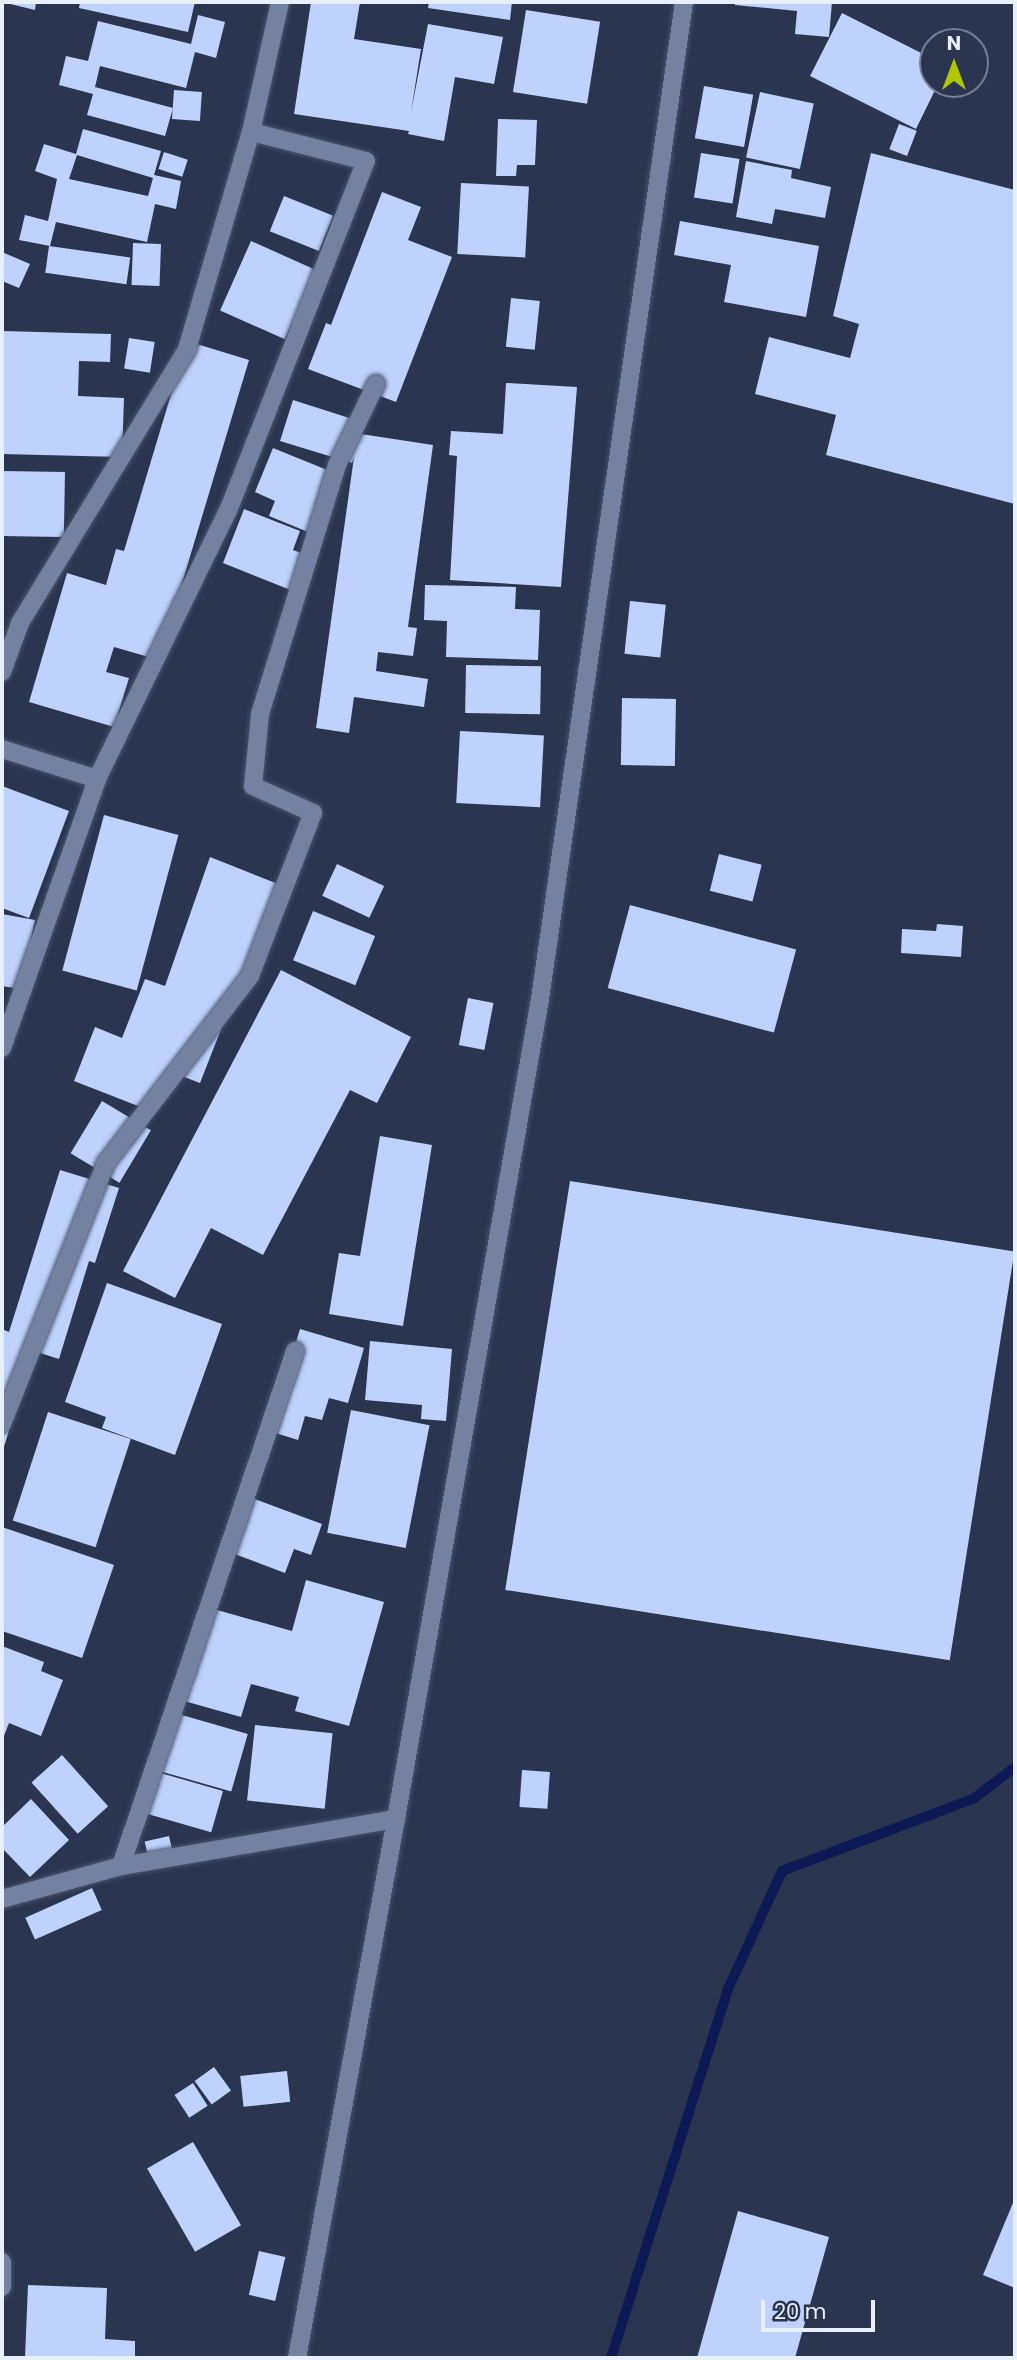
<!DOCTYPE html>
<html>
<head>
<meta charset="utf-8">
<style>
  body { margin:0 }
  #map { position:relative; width:1017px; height:2360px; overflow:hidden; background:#2b354f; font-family:Poppins,sans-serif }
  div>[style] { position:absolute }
  .stream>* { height:10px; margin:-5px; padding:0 5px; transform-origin:5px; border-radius:5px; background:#0c1954 }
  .building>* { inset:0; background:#bfd2fe; transform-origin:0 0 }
  .roads { filter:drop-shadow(0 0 2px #49536b) drop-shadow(0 0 2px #49536b) }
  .minor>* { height:18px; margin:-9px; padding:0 9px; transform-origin:9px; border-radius:9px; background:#7581a0 }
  span { translate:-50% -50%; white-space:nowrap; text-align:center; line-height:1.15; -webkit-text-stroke:7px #2b354f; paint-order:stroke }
  .frame { position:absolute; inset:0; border:4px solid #e9effc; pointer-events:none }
  .north { position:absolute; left:919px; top:28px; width:70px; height:70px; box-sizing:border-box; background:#2b354f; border:2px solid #777f94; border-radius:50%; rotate:0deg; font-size:19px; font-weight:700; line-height:28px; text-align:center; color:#e9effc }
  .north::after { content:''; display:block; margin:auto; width:24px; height:32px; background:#b0c503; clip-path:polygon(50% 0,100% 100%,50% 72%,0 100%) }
  .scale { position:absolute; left:761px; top:2300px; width:114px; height:32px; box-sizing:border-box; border:4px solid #e9effc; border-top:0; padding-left:9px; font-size:21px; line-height:24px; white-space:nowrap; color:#e9effc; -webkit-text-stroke:5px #2b354f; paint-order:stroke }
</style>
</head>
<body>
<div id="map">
  <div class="stream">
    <i style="left:611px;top:2358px;width:387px;rotate:-72.4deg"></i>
    <i style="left:728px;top:1989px;width:130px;rotate:-65.4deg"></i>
    <i style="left:782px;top:1871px;width:204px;rotate:-20.7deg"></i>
    <i style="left:973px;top:1799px;width:53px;rotate:-37.3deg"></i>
  </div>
  <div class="building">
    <i style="clip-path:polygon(2px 2px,36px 2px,35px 10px)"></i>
    <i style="clip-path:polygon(80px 2px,195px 2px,188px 32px,79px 8px)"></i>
    <i style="clip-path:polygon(311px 2px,360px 2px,354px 39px,421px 49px,411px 112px,428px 24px,503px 37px,494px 84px,455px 77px,444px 141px,408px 134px,409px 131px,294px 114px)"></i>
    <i style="clip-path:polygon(429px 2px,512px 2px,510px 20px,428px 8px)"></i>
    <i style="clip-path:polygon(735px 2px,832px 2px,829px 37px,795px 34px,797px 11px,735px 5px)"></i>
    <i style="left:526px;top:10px;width:75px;height:83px;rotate:9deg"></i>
    <i style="clip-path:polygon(842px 13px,933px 59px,933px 84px,938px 84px,916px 129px,810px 76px)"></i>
    <i style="clip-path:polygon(198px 15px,225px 22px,216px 58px,195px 52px,186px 88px,100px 66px,95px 87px,173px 108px,165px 136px,87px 115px,93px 94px,59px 85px,66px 56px,88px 61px,98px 21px,191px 44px)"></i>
    <i style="left:704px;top:86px;width:50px;height:53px;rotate:10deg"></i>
    <i style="left:174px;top:90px;width:28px;height:29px;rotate:4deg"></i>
    <i style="left:760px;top:92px;width:55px;height:67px;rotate:12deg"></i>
    <i style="clip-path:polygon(498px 119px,537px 120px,535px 165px,517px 165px,516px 176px,496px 176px)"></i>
    <i style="left:899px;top:124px;width:19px;height:27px;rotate:21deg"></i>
    <i style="clip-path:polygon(evenodd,83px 129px,161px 151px,154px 175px,181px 181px,176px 209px,155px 204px,147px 242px,56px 222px,50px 246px,19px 240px,25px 215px,48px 221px,57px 179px,35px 171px,44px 144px,76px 154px,83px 129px,77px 155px,153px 178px,148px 196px,69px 179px,77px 155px)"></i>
    <i style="left:164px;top:152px;width:25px;height:18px;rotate:18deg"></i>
    <i style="left:701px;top:153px;width:39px;height:45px;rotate:9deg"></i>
    <i style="clip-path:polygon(871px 153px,1015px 190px,1015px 504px,826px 455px,836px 415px,755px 394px,769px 337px,850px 358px,859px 324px,833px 316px)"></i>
    <i style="clip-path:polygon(746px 161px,792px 170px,791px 178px,831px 187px,825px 218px,775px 209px,772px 224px,736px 217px)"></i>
    <i style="left:461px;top:183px;width:68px;height:71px;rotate:3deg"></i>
    <i style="clip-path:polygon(382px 192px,421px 207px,408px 240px,452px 257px,396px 402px,308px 369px,326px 323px,331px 325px)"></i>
    <i style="left:284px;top:196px;width:53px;height:38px;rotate:22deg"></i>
    <i style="clip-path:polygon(680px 221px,819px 246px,806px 317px,724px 302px,731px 265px,674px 255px)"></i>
    <i style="left:251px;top:241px;width:71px;height:76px;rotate:24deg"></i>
    <i style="left:133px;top:243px;width:28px;height:42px;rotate:2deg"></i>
    <i style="left:49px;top:246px;width:82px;height:27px;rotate:8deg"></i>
    <i style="clip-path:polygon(2px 252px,30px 264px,19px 288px,2px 281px)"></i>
    <i style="left:511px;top:298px;width:29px;height:49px;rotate:6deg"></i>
    <i style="clip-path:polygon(2px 331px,111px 334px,110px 362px,79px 361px,78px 396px,124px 398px,122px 457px,2px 454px)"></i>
    <i style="left:129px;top:338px;width:26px;height:31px;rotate:9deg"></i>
    <i style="clip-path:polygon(187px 341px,249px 360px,159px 660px,114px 647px,106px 672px,129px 678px,114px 727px,29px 702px,67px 573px,106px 585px,116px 549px,124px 551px)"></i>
    <i style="clip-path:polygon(506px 383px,577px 387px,561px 587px,450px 580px,457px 456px,449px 455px,451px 431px,503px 434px)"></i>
    <i style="clip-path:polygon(293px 400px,365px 423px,361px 434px,433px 445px,408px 627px,417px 628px,413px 656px,378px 652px,376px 671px,428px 679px,424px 707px,354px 697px,349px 733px,316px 728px,354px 457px,352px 463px,280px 441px)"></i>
    <i style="clip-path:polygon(273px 448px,337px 474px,313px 534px,269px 516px,275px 501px,255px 492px)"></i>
    <i style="left:2px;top:471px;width:63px;height:65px;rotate:1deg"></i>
    <i style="clip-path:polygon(244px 509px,300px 531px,293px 550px,307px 555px,293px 591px,223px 563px)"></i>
    <i style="clip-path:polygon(425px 585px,516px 587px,515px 609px,540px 610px,538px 660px,446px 657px,447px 621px,424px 620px)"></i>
    <i style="left:630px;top:601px;width:36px;height:53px;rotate:6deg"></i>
    <i style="left:466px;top:665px;width:75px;height:48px;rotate:1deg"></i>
    <i style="left:622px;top:698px;width:54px;height:67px;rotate:1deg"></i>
    <i style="left:460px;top:731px;width:84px;height:72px;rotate:3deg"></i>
    <i style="clip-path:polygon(2px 786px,69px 811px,29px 918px,2px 908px)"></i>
    <i style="left:104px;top:815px;width:77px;height:161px;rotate:15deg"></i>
    <i style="left:719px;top:854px;width:44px;height:38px;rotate:14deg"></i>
    <i style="clip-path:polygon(210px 857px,278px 884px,200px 1083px,171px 1072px,156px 1113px,74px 1081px,95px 1027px,122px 1038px,145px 979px,165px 986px)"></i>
    <i style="left:337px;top:864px;width:52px;height:35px;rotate:25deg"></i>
    <i style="left:630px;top:905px;width:172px;height:86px;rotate:15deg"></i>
    <i style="left:313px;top:911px;width:67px;height:53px;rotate:22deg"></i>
    <i style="clip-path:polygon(2px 914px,35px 920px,20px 989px,2px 986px)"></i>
    <i style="clip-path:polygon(937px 924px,963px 926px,961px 957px,901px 953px,902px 929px,936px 931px)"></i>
    <i style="clip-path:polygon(281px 970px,411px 1037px,377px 1103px,350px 1090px,263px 1255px,211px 1228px,175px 1298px,123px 1271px)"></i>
    <i style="left:468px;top:998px;width:26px;height:48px;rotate:11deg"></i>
    <i style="left:102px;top:1101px;width:57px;height:61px;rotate:31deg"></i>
    <i style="clip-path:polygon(380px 1136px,432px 1145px,403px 1326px,329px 1314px,339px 1253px,360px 1256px)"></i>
    <i style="clip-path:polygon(60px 1170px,119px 1188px,95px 1263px,89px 1261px,59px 1359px,34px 1351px,2px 1453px,2px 1329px,9px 1332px)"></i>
    <i style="left:570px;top:1181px;width:450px;height:414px;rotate:9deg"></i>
    <i style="clip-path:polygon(107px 1283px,222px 1324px,175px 1455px,102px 1428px,106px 1417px,65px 1402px)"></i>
    <i style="clip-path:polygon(300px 1329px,364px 1348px,348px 1403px,329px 1398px,322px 1420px,305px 1416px,298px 1440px,269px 1431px)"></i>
    <i style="clip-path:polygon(370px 1341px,452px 1349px,446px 1421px,421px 1419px,422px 1405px,365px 1400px)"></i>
    <i style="left:351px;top:1410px;width:80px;height:125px;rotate:11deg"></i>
    <i style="left:48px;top:1412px;width:87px;height:114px;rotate:18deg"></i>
    <i style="clip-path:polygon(244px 1495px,322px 1524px,311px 1555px,294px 1549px,285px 1573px,224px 1550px)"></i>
    <i style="clip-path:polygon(2px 1527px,114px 1565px,82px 1658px,2px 1631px)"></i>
    <i style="clip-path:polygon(306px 1580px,384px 1602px,349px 1726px,295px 1711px,299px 1697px,251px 1684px,241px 1717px,177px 1699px,203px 1606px,292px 1631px)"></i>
    <i style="clip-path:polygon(2px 1646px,44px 1662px,41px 1671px,63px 1680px,41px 1736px,9px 1723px,2px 1741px)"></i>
    <i style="left:168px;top:1711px;width:83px;height:60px;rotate:16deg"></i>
    <i style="left:255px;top:1725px;width:78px;height:76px;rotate:6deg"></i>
    <i style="left:62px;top:1755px;width:69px;height:41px;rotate:48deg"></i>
    <i style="left:150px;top:1770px;width:76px;height:43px;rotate:16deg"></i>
    <i style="left:522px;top:1770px;width:28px;height:37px;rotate:4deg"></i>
    <i style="clip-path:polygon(31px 1799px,69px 1840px,30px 1877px,2px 1848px,2px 1827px)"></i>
    <i style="left:169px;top:1836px;width:18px;height:25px;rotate:77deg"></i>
    <i style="left:92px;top:1888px;width:24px;height:73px;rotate:66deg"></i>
    <i style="left:214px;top:2067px;width:29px;height:24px;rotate:54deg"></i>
    <i style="left:287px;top:2071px;width:31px;height:47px;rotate:84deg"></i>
    <i style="left:193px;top:2083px;width:27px;height:22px;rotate:57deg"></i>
    <i style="left:193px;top:2142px;width:96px;height:53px;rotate:60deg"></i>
    <i style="clip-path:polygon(1015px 2198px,1015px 2288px,983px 2275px)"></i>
    <i style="clip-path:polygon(738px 2211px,829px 2237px,795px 2358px,697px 2358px)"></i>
    <i style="left:259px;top:2251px;width:27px;height:45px;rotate:13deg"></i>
    <i style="clip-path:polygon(28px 2285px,107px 2288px,105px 2339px,135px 2341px,135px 2358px,25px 2358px)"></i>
  </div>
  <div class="roads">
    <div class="minor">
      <i style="left:2px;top:672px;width:52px;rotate:-69.8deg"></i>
      <i style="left:20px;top:623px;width:321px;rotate:-58.6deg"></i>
      <i style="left:187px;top:349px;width:226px;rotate:-73.6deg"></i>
      <i style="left:251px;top:132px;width:133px;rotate:-77.4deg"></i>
      <i style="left:2px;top:749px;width:100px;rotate:17.5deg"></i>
      <i style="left:2px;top:1048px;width:285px;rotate:-70.5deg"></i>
      <i style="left:97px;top:779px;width:298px;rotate:-64deg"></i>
      <i style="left:228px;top:511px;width:376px;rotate:-68.5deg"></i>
      <i style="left:366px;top:161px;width:119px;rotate:-165.8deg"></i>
      <i style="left:2px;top:1424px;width:281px;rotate:-68.3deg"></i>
      <i style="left:106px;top:1163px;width:236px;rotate:-52.4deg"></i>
      <i style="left:250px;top:976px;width:175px;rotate:-68.9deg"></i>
      <i style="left:313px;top:813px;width:66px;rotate:-155.8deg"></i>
      <i style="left:253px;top:786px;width:72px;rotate:-84.4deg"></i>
      <i style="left:260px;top:714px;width:261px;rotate:-72.8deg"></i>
      <i style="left:337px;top:465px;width:90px;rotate:-64.3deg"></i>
      <i style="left:121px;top:1866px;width:544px;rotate:-71.33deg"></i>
      <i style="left:2px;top:1899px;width:123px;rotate:-15.5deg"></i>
      <i style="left:121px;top:1866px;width:279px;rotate:-9.7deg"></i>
      <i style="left:396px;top:1819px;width:833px;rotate:-80.04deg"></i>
      <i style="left:540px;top:999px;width:1007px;rotate:-81.78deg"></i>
      <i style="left:2px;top:2262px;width:25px;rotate:90deg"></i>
      <i style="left:297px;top:2358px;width:548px;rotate:-79.59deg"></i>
    </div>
  </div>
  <div class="frame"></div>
  <div class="north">N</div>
  <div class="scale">20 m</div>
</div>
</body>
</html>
